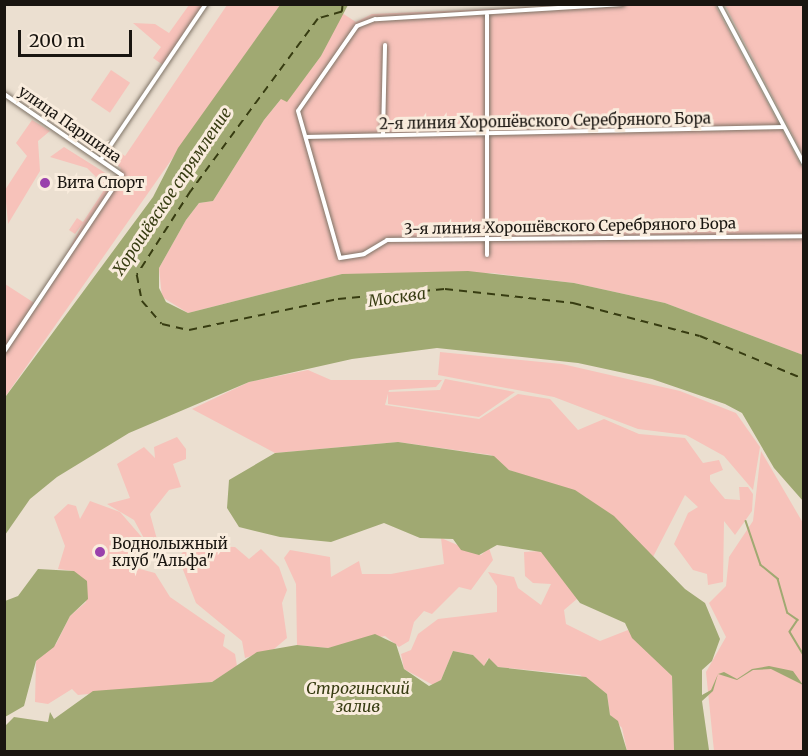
<!DOCTYPE html>
<html>
<head>
<meta charset="utf-8">
<style>
  body { margin:0 }
  #map { position:relative; width:808px; height:756px; overflow:hidden; background:#ebdfd0; font-family:Merriweather,serif }
  div>[style] { position:absolute }
  .green>* { inset:0; background:#f7c2ba; transform-origin:0 0 }
  .water>* { inset:0; background:#a0a972 }
  .stream>* { height:1.5px; margin:-0.75px; padding:0 0.75px; transform-origin:0.75px; border-radius:0.75px; background:#a0a972 }
  .ferry>* { height:1.5px; margin-top:-0.75px; transform-origin:0; background:repeating-linear-gradient(90deg,#373c11 0 8px,transparent 0 14px) }
  .roads { filter:drop-shadow(0 0 2px #7d7265) drop-shadow(0 0 2px #7d7265) }
  .minor>* { height:4px; margin:-2px; padding:0 2px; transform-origin:2px; border-radius:2px; background:#fff }
  .dots>* { width:16px; height:16px; translate:-50% -50%; box-sizing:border-box; border:3px solid #f9ecdd; border-radius:50% }
  span { translate:-50% -50%; white-space:nowrap; text-align:center; line-height:1.15; -webkit-text-stroke:6px #f9ecdd; paint-order:stroke }
  .street-label { font-size:15px; color:#191510 }
  .poi-label { font-size:15px; color:#191510 }
  .left { translate:0 -50%; text-align:left }
  .water-label { font-size:16px; color:#373c11; font-style:italic }
  .frame { position:absolute; inset:0; border:6px solid #191510; pointer-events:none }
  .scale { position:absolute; left:18px; top:30px; width:114px; height:27px; box-sizing:border-box; border:3px solid #191510; border-top:0; padding-left:8px; font-size:18px; line-height:21px; white-space:nowrap; color:#191510; -webkit-text-stroke:4px #f9ecdd; paint-order:stroke }
</style>
</head>
<body>
<div id="map">
  <div class="green">
    <i style="clip-path:polygon(189px 5px,204px 6px,163px 65px,153px 58px,161px 47px,133px 23px,155px 24px,169px 33px)"></i>
    <i style="clip-path:polygon(227px 5px,280px 5px,5px 397px,5px 284px,39px 306px,83px 223px,75px 234px,69px 230px,77px 218px,83px 222px,106px 187px,87px 168px,50px 157px,64px 147px,115px 179px,121px 168px,105px 156px,111px 147px,125px 156px)"></i>
    <i style="clip-path:polygon(589px 5px,715px 5px,803px 169px,803px 355px,665px 303px,574px 283px,492px 273px,342px 274px,188px 313px,162px 297px,159px 268px,186px 220px,199px 203px,213px 201px,264px 120px,282px 98px,287px 101px,321px 56px,342px 13px,356px 22px,372px 14px)"></i>
    <i style="clip-path:polygon(725px 5px,803px 5px,803px 155px)"></i>
    <i style="left:111px;top:70px;width:23px;height:36px;rotate:34deg"></i>
    <i style="clip-path:polygon(32px 120px,50px 131px,38px 141px,40px 171px,8px 224px,5px 190px,27px 156px,16px 143px)"></i>
    <i style="clip-path:polygon(440px 352px,562px 364px,680px 391px,736px 413px,760px 447px,753px 490px,724px 456px,686px 435px,638px 429px,554px 397px,438px 375px)"></i>
    <i style="clip-path:polygon(308px 370px,331px 380px,442px 380px,436px 387px,389px 390px,385px 405px,479px 419px,518px 394px,550px 399px,578px 430px,604px 419px,639px 434px,685px 438px,703px 463px,719px 460px,723px 470px,710px 475px,710px 481px,725px 499px,740px 500px,739px 487px,748px 487px,753px 494px,752px 511px,735px 535px,724px 521px,723px 582px,708px 585px,707px 574px,693px 570px,674px 544px,688px 513px,698px 507px,685px 495px,653px 557px,586px 497px,509px 470px,491px 455px,398px 442px,275px 453px,192px 409px,249px 382px)"></i>
    <i style="clip-path:polygon(445px 379px,515px 392px,479px 417px,388px 404px,388px 392px,440px 390px)"></i>
    <i style="clip-path:polygon(177px 437px,186px 449px,186px 459px,173px 464px,181px 487px,169px 490px,150px 514px,158px 543px,147px 554px,146px 542px,125px 565px,155px 573px,170px 597px,225px 635px,223px 646px,235px 654px,237px 666px,212px 682px,78px 695px,72px 689px,48px 704px,35px 702px,36px 661px,56px 644px,70px 616px,86px 602px,74px 571px,58px 569px,65px 546px,54px 517px,68px 504px,76px 506px,80px 519px,90px 501px,120px 512px,146px 542px,134px 520px,107px 504px,130px 498px,117px 464px,144px 447px,155px 458px,154px 447px)"></i>
    <i style="clip-path:polygon(761px 451px,803px 523px,803px 751px,714px 751px,706px 672px,726px 637px,709px 603px,726px 586px,729px 557px,753px 521px)"></i>
    <i style="clip-path:polygon(441px 538px,481px 555px,489px 548px,493px 560px,471px 590px,459px 587px,432px 614px,424px 611px,414px 622px,409px 641px,399px 647px,385px 636px,328px 648px,297px 645px,296px 584px,284px 558px,290px 550px,330px 557px,331px 577px,359px 561px,362px 574px,391px 574px,444px 564px)"></i>
    <i style="clip-path:polygon(189px 546px,235px 547px,249px 559px,261px 549px,279px 567px,287px 590px,282px 603px,287px 638px,274px 649px,245px 658px,242px 641px,196px 603px,178px 557px)"></i>
    <i style="clip-path:polygon(541px 551px,576px 591px,578px 598px,564px 610px,566px 624px,600px 641px,628px 630px,672px 676px,674px 751px,627px 751px,622px 728px,610px 715px,607px 694px,580px 675px,498px 667px,488px 658px,484px 667px,473px 655px,453px 651px,441px 680px,433px 685px,404px 669px,401px 654px,411px 650px,418px 634px,438px 619px,497px 612px,497px 586px,488px 572px,514px 577px,518px 588px,541px 605px,551px 584px,533px 583px,525px 576px,524px 552px)"></i>
  </div>
  <div class="water">
    <i style="clip-path:polygon(280px 5px,348px 5px,321px 56px,287px 102px,281px 99px,264px 120px,213px 201px,199px 203px,186px 220px,159px 268px,159px 288px,166px 302px,188px 313px,342px 274px,468px 271px,574px 283px,665px 303px,803px 355px,803px 501px,774px 468px,742px 413px,725px 404px,652px 379px,578px 363px,437px 348px,352px 359px,249px 382px,129px 433px,57px 477px,30px 499px,5px 535px,6px 396px,153px 197px,178px 148px)"></i>
    <i style="clip-path:polygon(398px 442px,494px 456px,509px 470px,575px 490px,614px 516px,685px 589px,705px 603px,720px 639px,712px 661px,702px 670px,702px 695px,711px 690px,718px 674px,724px 672px,737px 679px,752px 669px,769px 666px,793px 671px,803px 685px,771px 669px,753px 670px,737px 680px,718px 674px,713px 691px,702px 701px,709px 750px,674px 751px,672px 676px,632px 638px,625px 623px,580px 603px,541px 552px,497px 545px,479px 555px,461px 550px,453px 539px,420px 538px,384px 523px,331px 542px,280px 537px,239px 527px,227px 508px,229px 480px,275px 453px)"></i>
    <i style="clip-path:polygon(38px 569px,74px 571px,87px 581px,88px 599px,70px 616px,54px 647px,36px 661px,24px 706px,5px 717px,5px 601px,18px 596px)"></i>
    <i style="clip-path:polygon(375px 634px,396px 644px,404px 669px,429px 686px,441px 680px,453px 651px,473px 655px,484px 666px,489px 658px,498px 667px,586px 677px,607px 694px,610px 715px,618px 721px,627px 751px,5px 751px,5px 726px,14px 717px,48px 722px,50px 712px,54px 719px,93px 691px,212px 682px,257px 652px,297px 645px,328px 648px)"></i>
  </div>
  <div class="stream">
    <i style="left:746px;top:521px;width:46px;rotate:71.2deg"></i>
    <i style="left:761px;top:565px;width:22px;rotate:39deg"></i>
    <i style="left:778px;top:579px;width:35px;rotate:74deg"></i>
    <i style="left:788px;top:613px;width:12px;rotate:35deg"></i>
    <i style="left:798px;top:620px;width:14px;rotate:124deg"></i>
    <i style="left:790px;top:632px;width:27px;rotate:59deg"></i>
  </div>
  <div class="ferry">
    <i style="left:343px;top:4px;width:8px;rotate:97deg"></i>
    <i style="left:342px;top:12px;width:25px;rotate:164deg"></i>
    <i style="left:318px;top:19px;width:214px;rotate:126.4deg"></i>
    <i style="left:191px;top:191px;width:100px;rotate:122.7deg"></i>
    <i style="left:137px;top:275px;width:26px;rotate:79deg"></i>
    <i style="left:142px;top:301px;width:30px;rotate:49deg"></i>
    <i style="left:162px;top:324px;width:28px;rotate:13deg"></i>
    <i style="left:189px;top:330px;width:152px;rotate:-11.8deg"></i>
    <i style="left:338px;top:299px;width:107px;rotate:-5.3deg"></i>
    <i style="left:445px;top:289px;width:129px;rotate:6.2deg"></i>
    <i style="left:573px;top:303px;width:131px;rotate:14.6deg"></i>
    <i style="left:700px;top:336px;width:113px;rotate:22.5deg"></i>
  </div>
  <div class="roads">
    <div class="minor">
      <i style="left:623px;top:4px;width:248px;rotate:176.5deg"></i>
      <i style="left:375px;top:19px;width:19px;rotate:159deg"></i>
      <i style="left:357px;top:26px;width:103px;rotate:124.8deg"></i>
      <i style="left:298px;top:111px;width:153px;rotate:74.1deg"></i>
      <i style="left:340px;top:258px;width:24px;rotate:-9deg"></i>
      <i style="left:364px;top:254px;width:27px;rotate:-31deg"></i>
      <i style="left:387px;top:240px;width:417px;rotate:-0.5deg"></i>
      <i style="left:719px;top:4px;width:181px;rotate:62deg"></i>
      <i style="left:487px;top:15px;width:240px;rotate:90deg"></i>
      <i style="left:4px;top:94px;width:143px;rotate:34.5deg"></i>
      <i style="left:122px;top:175px;width:213px;rotate:123.7deg"></i>
      <i style="left:383px;top:135px;width:90px;rotate:-88.7deg"></i>
      <i style="left:306px;top:137px;width:477px;rotate:-1.2deg"></i>
      <i style="left:102px;top:158px;width:186px;rotate:-56deg"></i>
    </div>
  </div>
  <div class="dots">
    <i style="left:45px;top:183px;background:#9a41ac"></i>
    <i style="left:100px;top:552px;background:#9a41ac"></i>
  </div>
  <div class="street-label">
    <span style="left:545px;top:121px;rotate:-1deg">2-я линия Хорошёвского Серебряного Бора</span>
    <span style="left:70px;top:124px;rotate:35deg">улица Паршина</span>
    <span style="left:570px;top:226px;rotate:-1deg">3-я линия Хорошёвского Серебряного Бора</span>
  </div>
  <div class="poi-label">
    <span class="left" style="left:57px;top:183px">Вита Спорт</span>
    <span class="left" style="left:112px;top:552px">Воднолыжный<br>клуб "Альфа"</span>
  </div>
  <div class="water-label">
    <span style="left:172px;top:191px;rotate:-56deg">Хорошёвское спрямление</span>
    <span style="left:397px;top:297px;rotate:-8deg">Москва</span>
    <span style="left:358px;top:697px">Строгинский<br>залив</span>
  </div>
  <div class="frame"></div>
  <div class="scale">200 m</div>
</div>
</body>
</html>
